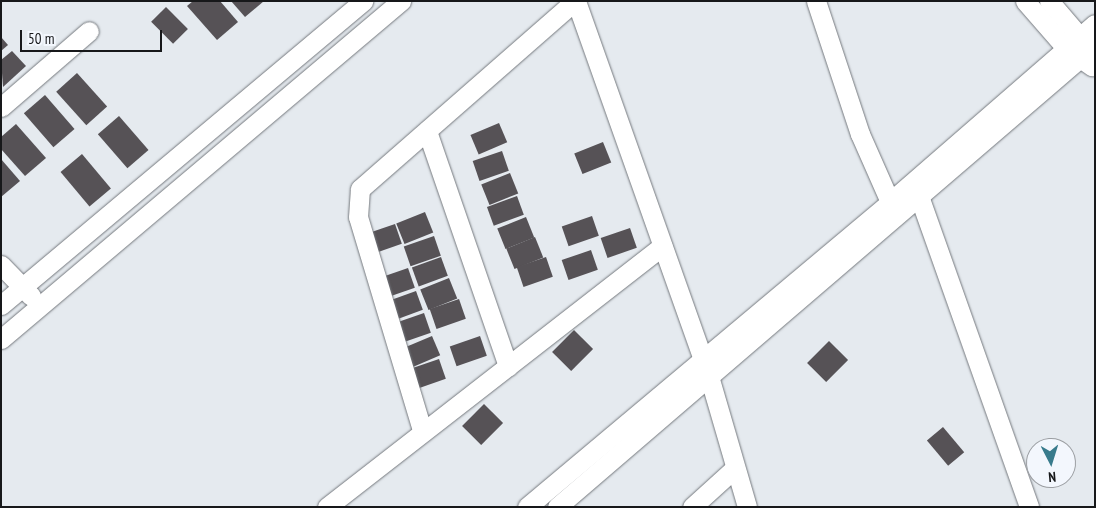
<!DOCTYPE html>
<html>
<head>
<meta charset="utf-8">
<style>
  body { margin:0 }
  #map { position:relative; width:1096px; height:508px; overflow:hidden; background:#e5eaef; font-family:"PT Sans Narrow",sans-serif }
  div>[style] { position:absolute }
  .building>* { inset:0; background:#565256; transform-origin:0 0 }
  .roads { filter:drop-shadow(0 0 1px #74787d) drop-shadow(0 0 1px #74787d) }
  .street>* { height:19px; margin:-9.5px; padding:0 9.5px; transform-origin:9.5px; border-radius:9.5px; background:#fff }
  span { translate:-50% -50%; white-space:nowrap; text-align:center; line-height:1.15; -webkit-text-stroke:5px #f3f7fd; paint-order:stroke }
  .frame { position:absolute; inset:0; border:2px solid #17181a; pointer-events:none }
  .north { position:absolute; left:1026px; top:438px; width:50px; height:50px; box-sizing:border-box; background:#f3f7fd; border:1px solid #9b9ea2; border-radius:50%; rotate:175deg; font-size:14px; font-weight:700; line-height:20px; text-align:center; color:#17181a }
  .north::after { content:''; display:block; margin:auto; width:18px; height:22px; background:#387b8c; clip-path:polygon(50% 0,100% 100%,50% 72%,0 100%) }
  .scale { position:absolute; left:20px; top:30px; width:142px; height:22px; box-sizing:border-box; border:2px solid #17181a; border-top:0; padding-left:6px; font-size:15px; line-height:18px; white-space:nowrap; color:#17181a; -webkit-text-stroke:4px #f3f7fd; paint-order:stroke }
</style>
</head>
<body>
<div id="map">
  <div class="building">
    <i style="clip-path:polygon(193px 1px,220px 1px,238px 22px,217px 40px,187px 6px)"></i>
    <i style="clip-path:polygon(231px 1px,264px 1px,245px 17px)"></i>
    <i style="left:166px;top:7px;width:31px;height:21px;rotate:45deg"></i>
    <i style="clip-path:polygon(1px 37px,8px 45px,1px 51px)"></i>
    <i style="clip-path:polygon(12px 51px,26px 66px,3px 87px,1px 60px)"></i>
    <i style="left:77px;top:73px;width:45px;height:28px;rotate:48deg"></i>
    <i style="left:45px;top:95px;width:45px;height:28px;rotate:49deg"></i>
    <i style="left:119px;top:116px;width:45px;height:28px;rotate:49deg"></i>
    <i style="left:499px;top:123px;width:21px;height:31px;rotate:67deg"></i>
    <i style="clip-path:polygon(16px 124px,46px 158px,25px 176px,1px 149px,1px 137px)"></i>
    <i style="left:603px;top:142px;width:22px;height:31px;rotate:68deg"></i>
    <i style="left:502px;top:151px;width:21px;height:31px;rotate:71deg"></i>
    <i style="left:82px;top:154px;width:45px;height:28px;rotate:50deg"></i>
    <i style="clip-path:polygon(1px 159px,20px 181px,1px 197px)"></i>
    <i style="left:510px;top:173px;width:22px;height:31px;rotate:68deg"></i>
    <i style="left:517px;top:196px;width:20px;height:32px;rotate:70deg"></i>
    <i style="left:425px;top:212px;width:22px;height:31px;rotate:68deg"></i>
    <i style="left:592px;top:216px;width:21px;height:32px;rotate:71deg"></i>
    <i style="left:526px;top:217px;width:22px;height:31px;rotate:68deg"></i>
    <i style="left:395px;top:224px;width:21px;height:31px;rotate:71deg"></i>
    <i style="left:630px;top:228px;width:21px;height:31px;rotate:71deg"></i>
    <i style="left:434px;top:236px;width:21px;height:32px;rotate:71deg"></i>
    <i style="left:535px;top:237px;width:22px;height:31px;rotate:68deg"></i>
    <i style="left:591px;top:250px;width:21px;height:31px;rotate:71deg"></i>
    <i style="left:441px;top:257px;width:20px;height:31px;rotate:70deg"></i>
    <i style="left:546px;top:257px;width:21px;height:31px;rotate:71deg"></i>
    <i style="left:408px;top:268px;width:21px;height:32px;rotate:71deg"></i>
    <i style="left:449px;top:278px;width:22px;height:31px;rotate:68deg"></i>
    <i style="left:416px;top:291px;width:20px;height:31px;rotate:70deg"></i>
    <i style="left:459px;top:299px;width:21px;height:31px;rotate:71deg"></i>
    <i style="left:424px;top:313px;width:21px;height:32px;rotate:71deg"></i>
    <i style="left:574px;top:330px;width:27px;height:31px;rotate:45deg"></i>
    <i style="left:432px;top:336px;width:21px;height:31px;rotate:67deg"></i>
    <i style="left:480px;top:336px;width:21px;height:32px;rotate:71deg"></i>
    <i style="left:829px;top:341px;width:27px;height:31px;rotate:45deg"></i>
    <i style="left:439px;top:359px;width:21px;height:31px;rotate:71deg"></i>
    <i style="left:484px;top:404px;width:27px;height:31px;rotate:45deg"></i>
    <i style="left:943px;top:427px;width:33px;height:21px;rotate:50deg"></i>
  </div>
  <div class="roads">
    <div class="street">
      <i style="left:576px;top:1px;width:398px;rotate:70.5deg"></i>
      <i style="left:709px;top:376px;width:136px;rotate:73.8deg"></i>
      <i style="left:816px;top:1px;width:140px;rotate:71.7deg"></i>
      <i style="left:860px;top:134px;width:74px;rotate:66.2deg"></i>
      <i style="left:1025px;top:1px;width:62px;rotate:48.9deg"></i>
      <i style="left:1066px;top:48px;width:32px;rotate:35deg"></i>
      <i style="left:1049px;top:1px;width:48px;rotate:49.3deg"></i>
      <i style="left:1080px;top:37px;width:12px;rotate:66deg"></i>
      <i style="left:1px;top:107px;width:116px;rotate:-40.8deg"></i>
      <i style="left:427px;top:131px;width:249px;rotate:71deg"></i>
      <i style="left:919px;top:196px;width:330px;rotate:70.5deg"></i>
      <i style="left:1px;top:265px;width:43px;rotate:45.9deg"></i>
      <i style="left:1px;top:305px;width:473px;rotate:-40deg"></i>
      <i style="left:1px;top:339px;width:524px;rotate:-40.2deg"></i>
      <i style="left:422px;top:430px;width:222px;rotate:-106.7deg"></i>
      <i style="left:358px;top:217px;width:28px;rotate:-86deg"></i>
      <i style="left:360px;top:189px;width:286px;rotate:-41.2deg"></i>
      <i style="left:327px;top:507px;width:425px;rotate:-37.9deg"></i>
      <i style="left:527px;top:507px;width:474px;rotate:-40deg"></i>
      <i style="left:890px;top:202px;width:271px;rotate:-41deg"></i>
      <i style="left:557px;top:507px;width:709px;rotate:-40.65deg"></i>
      <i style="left:692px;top:507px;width:58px;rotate:-42.2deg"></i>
    </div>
  </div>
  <div class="frame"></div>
  <div class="north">N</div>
  <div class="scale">50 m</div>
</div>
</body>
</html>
